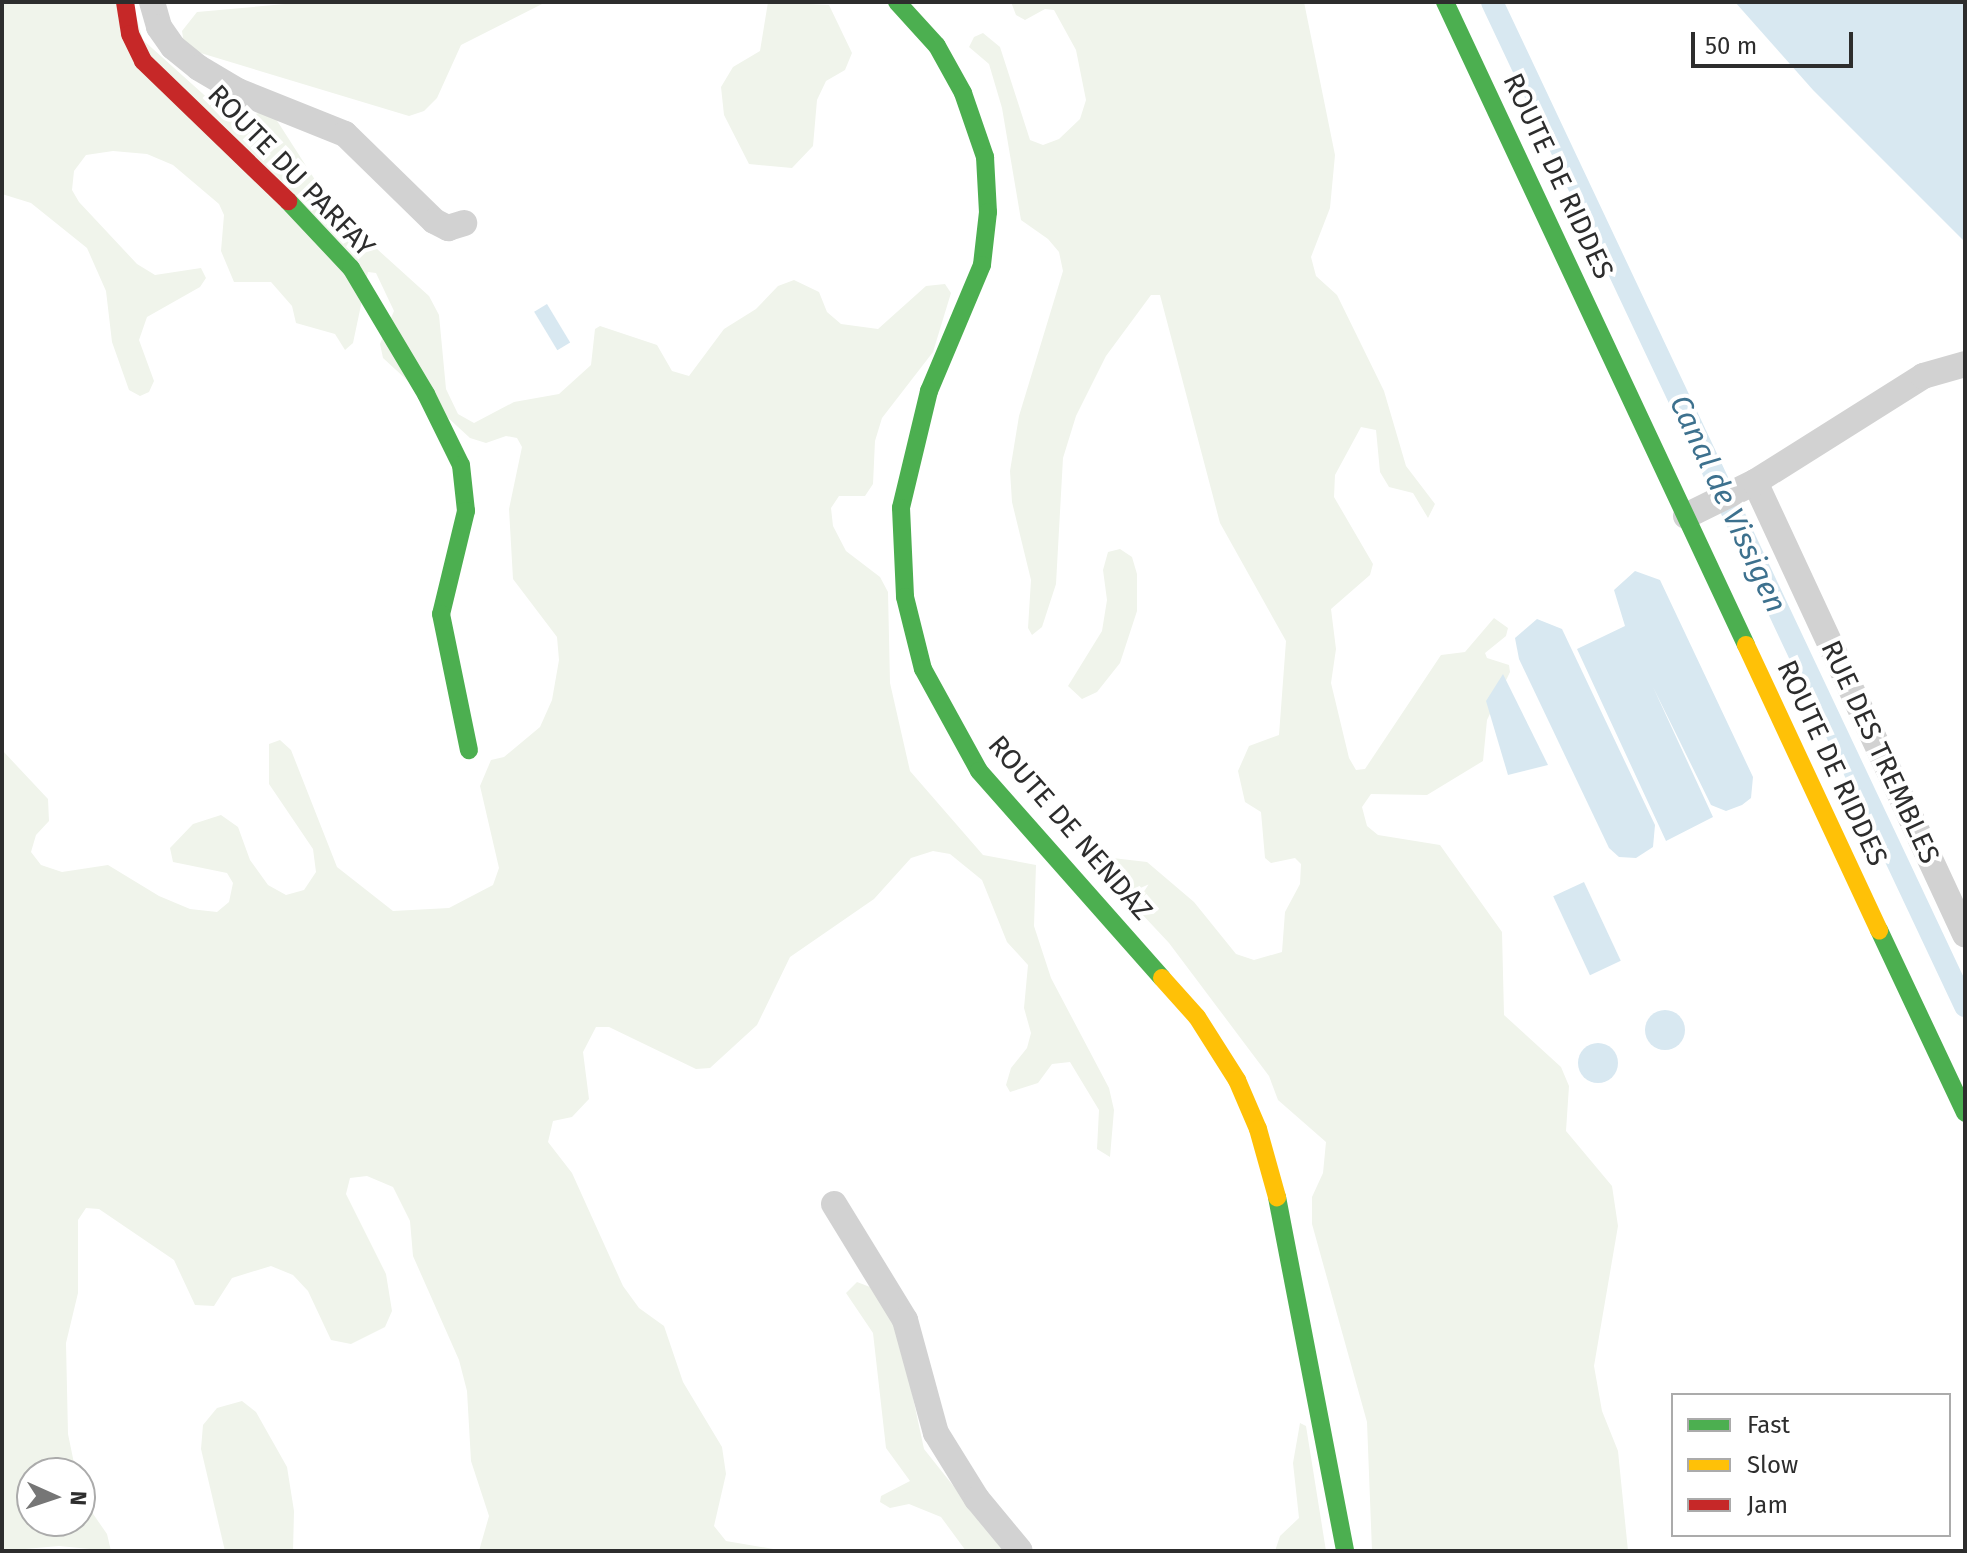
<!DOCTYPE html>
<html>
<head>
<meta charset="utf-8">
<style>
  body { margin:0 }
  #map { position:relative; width:1967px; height:1553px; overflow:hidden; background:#fff; font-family:"Fira Sans",sans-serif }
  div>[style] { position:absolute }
  .green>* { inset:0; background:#f0f4eb }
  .water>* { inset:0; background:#d8e8f1; transform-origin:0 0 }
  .round { border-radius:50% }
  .stream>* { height:6px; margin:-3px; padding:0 3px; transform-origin:3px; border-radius:3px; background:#d8e8f1 }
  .canal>* { height:22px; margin:-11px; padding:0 11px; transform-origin:11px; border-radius:11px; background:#d8e8f1 }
  .street>* { height:26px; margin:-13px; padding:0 13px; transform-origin:13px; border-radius:13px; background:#d2d2d2 }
  .fast>* { height:18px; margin:-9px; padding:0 9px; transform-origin:9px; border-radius:9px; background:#4caf50 }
  .slow>* { height:18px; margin:-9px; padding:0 9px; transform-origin:9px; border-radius:9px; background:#ffc107 }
  .jam>* { height:18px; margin:-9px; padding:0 9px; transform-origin:9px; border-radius:9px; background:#c62828 }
  span { translate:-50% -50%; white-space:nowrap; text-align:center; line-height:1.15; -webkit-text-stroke:8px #fff; paint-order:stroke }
  .street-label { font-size:28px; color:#2d2d2d }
  .water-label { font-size:30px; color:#3d718e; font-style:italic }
  .frame { position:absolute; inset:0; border:4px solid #2d2d2d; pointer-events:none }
  .legend { position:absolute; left:1671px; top:1393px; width:280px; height:144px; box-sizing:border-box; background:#fff; border:2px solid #ababab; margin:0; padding:10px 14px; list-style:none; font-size:24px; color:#2d2d2d }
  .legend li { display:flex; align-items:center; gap:16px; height:40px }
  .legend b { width:40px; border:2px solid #ababab }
  .north { position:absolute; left:16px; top:1457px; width:80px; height:80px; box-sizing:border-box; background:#fff; border:2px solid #ababab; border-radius:50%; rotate:93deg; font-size:22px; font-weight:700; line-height:32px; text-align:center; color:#2d2d2d }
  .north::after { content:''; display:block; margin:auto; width:28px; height:36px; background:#767676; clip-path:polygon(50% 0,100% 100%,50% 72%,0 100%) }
  .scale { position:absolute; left:1691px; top:32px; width:162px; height:36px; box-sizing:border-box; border:4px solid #2d2d2d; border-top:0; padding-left:10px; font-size:24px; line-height:28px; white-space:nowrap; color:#2d2d2d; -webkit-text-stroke:6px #fff; paint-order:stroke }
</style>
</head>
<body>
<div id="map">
  <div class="green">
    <i style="clip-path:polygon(2px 2px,132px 2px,143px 40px,232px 120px,259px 113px,274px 116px,335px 211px,429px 296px,439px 315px,446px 389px,458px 414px,474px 423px,514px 402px,559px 394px,591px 365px,595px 329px,600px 326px,657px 345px,672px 371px,689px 376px,724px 329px,756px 309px,778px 286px,794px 280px,819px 292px,827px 312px,841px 324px,878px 329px,926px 286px,945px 284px,951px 293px,933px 352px,882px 418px,875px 441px,873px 484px,865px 496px,839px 496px,831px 508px,833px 526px,846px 551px,880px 577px,888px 592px,890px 683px,910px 771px,983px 855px,1036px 865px,1034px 926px,1051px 978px,1109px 1088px,1114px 1110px,1110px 1157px,1097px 1149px,1099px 1110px,1070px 1062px,1052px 1064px,1038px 1083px,1010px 1092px,1006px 1085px,1011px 1068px,1027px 1048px,1031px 1033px,1024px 1008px,1028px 965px,1007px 942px,982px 880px,950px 854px,933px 851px,911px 858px,874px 899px,790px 957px,757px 1025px,710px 1068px,696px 1069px,609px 1027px,596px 1027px,583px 1052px,589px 1099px,572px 1117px,553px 1121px,548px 1142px,572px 1173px,623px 1286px,639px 1308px,664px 1326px,683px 1382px,722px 1447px,726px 1474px,714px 1526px,726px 1541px,785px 1551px,479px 1551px,489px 1516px,471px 1461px,467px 1391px,459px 1360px,413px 1256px,410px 1221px,393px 1187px,367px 1176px,350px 1178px,346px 1194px,386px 1274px,392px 1311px,385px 1327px,351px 1344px,331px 1340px,308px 1291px,293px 1275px,271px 1266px,232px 1278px,214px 1306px,195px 1305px,174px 1260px,99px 1209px,86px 1208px,78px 1220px,78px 1293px,66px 1343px,68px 1434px,76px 1473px,32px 1473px,32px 1521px,80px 1521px,80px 1495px,107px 1534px,111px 1551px,59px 1546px,2px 1551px,2px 750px,48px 799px,49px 821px,36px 835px,31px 852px,41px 865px,62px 872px,108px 865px,159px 896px,190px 909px,217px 912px,229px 902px,233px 883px,227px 873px,173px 862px,170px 848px,193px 824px,221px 815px,238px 827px,250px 860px,268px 885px,286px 895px,304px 890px,316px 872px,313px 849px,269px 784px,269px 744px,280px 740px,291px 750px,337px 867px,393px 911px,449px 908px,493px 885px,499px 868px,480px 786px,491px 760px,504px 757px,540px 727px,552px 700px,559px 660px,557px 637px,513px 579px,509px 509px,522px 447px,517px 438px,506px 436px,486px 443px,470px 438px,383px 358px,380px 344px,394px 311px,376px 273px,368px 272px,353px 343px,345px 350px,335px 334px,296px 323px,292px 306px,271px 282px,234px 282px,221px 251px,224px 215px,219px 204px,173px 165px,147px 154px,113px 151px,86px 155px,74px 171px,72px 190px,79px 202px,137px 264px,155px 275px,201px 268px,206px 278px,200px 287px,147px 317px,139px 340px,154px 381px,149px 392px,140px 396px,129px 390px,112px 342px,106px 291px,87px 248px,31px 203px,2px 194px)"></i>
    <i style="clip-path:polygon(308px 2px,546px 2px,461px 45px,437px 98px,424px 111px,409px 116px,194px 51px,184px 44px,182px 31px,197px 12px)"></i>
    <i style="clip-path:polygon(768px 2px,829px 5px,852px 53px,845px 70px,826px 81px,817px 100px,813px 146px,792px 168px,749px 164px,724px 115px,721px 87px,733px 67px,760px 51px)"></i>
    <i style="clip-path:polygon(1011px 2px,1304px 2px,1335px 155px,1330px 208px,1311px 257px,1316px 276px,1337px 295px,1384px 391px,1406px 466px,1435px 504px,1428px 518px,1413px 493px,1389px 487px,1380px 472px,1376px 430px,1361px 427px,1335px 475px,1334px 497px,1373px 564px,1370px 575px,1331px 609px,1336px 649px,1331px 683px,1349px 758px,1356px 770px,1365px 769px,1441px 655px,1465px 652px,1494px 618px,1508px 628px,1506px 636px,1485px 653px,1487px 658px,1509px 665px,1510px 672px,1487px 720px,1483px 761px,1427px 795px,1371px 794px,1362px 807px,1367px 826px,1378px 835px,1440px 845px,1502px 932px,1504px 1015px,1561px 1067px,1569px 1086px,1566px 1131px,1612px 1186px,1618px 1226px,1594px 1366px,1602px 1411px,1618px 1451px,1628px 1551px,1372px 1551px,1367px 1422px,1312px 1224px,1312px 1197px,1323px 1173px,1326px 1142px,1278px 1100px,1269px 1076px,1169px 943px,1110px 880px,1097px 875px,1095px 861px,1104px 857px,1147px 862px,1194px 902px,1236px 954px,1254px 960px,1282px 952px,1285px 912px,1300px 884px,1301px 864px,1295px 858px,1271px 863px,1265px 858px,1261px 812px,1245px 802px,1238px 771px,1249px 746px,1279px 735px,1286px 641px,1220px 523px,1160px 295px,1151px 295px,1106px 356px,1076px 416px,1063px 458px,1056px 584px,1042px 627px,1032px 635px,1028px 628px,1031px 580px,1012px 502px,1010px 471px,1019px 416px,1063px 271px,1059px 252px,1048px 239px,1021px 220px,1002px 108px,989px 64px,969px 47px,974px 37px,983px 33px,1000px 47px,1030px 140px,1043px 145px,1059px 139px,1080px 119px,1086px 100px,1076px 50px,1054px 10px,1045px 9px,1025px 20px,1016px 15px)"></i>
    <i style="clip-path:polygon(1120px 549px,1132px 557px,1137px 574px,1137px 611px,1120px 663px,1097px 692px,1082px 699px,1068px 686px,1102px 631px,1107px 600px,1103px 570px,1108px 552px)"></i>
    <i style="clip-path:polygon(857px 1282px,870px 1287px,898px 1328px,924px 1449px,1005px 1551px,966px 1551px,941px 1517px,909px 1504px,890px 1508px,880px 1502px,881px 1496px,910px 1481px,886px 1448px,873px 1333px,846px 1293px)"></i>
    <i style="clip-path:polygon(242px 1401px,256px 1412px,287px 1467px,294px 1511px,293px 1551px,225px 1551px,201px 1449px,203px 1425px,217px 1408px)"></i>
    <i style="clip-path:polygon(1300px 1423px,1306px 1426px,1326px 1551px,1275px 1551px,1280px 1536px,1299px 1518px,1293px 1463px)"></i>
  </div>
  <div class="water">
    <i style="clip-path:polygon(1735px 2px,1965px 2px,1965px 242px,1813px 90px)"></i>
    <i style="left:547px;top:304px;width:45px;height:15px;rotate:59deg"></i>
    <i style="clip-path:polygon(1635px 571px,1660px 580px,1753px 777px,1751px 798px,1742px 805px,1726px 811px,1711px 805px,1653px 687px,1713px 817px,1666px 841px,1577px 649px,1625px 626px,1614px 590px)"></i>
    <i style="clip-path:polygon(1537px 619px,1562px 629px,1655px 825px,1653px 847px,1636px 858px,1619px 857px,1609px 848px,1519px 659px,1515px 638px)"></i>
    <i style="clip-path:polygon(1503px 674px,1548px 765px,1508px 775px,1486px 701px)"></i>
    <i style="left:1584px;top:882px;width:87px;height:34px;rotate:65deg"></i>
    <i class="round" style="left:1645px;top:1010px;width:40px;height:40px"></i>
    <i class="round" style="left:1578px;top:1043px;width:40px;height:40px"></i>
  </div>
  <div class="stream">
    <i style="left:1863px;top:841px;width:28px;rotate:-67deg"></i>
  </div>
  <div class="canal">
    <i style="left:1492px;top:2px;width:1110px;rotate:64.77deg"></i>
  </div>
  <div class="street">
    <i style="left:152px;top:2px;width:26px;rotate:74deg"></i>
    <i style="left:159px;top:27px;width:24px;rotate:55deg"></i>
    <i style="left:173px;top:47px;width:33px;rotate:39deg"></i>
    <i style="left:199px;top:68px;width:45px;rotate:30.5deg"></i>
    <i style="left:238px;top:91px;width:115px;rotate:21.9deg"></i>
    <i style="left:345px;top:134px;width:124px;rotate:44.3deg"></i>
    <i style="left:434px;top:221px;width:16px;rotate:27deg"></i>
    <i style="left:448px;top:228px;width:17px;rotate:-17deg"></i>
    <i style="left:1755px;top:482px;width:499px;rotate:65.1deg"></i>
    <i style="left:1686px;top:516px;width:77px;rotate:-26.2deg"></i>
    <i style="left:1755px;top:482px;width:199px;rotate:-32.2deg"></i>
    <i style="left:1923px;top:376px;width:44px;rotate:-15.9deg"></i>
    <i style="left:834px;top:1204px;width:136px;rotate:58.5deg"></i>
    <i style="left:905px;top:1320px;width:117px;rotate:74.7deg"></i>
    <i style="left:936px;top:1433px;width:78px;rotate:58.2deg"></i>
    <i style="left:977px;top:1499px;width:67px;rotate:50.4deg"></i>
  </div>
  <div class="fast">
    <i style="left:897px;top:2px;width:59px;rotate:47.7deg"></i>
    <i style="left:937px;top:46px;width:54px;rotate:61deg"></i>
    <i style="left:963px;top:93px;width:68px;rotate:71deg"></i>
    <i style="left:985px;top:157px;width:55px;rotate:86.9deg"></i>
    <i style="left:988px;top:212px;width:53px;rotate:96.5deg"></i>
    <i style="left:982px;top:265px;width:137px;rotate:112.8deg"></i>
    <i style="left:929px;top:391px;width:120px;rotate:103.5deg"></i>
    <i style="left:901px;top:508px;width:89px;rotate:87.4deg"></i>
    <i style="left:905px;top:597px;width:74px;rotate:76deg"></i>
    <i style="left:923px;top:669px;width:116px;rotate:61.2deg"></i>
    <i style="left:979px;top:771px;width:276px;rotate:48.5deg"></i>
    <i style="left:1445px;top:2px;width:710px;rotate:64.91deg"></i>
    <i style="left:288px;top:201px;width:92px;rotate:46.8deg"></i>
    <i style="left:351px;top:268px;width:147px;rotate:59.2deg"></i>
    <i style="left:426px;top:394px;width:79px;rotate:63.8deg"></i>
    <i style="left:461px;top:465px;width:46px;rotate:83.8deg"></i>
    <i style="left:466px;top:511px;width:106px;rotate:103.6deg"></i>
    <i style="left:441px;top:614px;width:139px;rotate:78.4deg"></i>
    <i style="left:1879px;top:930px;width:202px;rotate:64.8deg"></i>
    <i style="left:1277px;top:1197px;width:360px;rotate:79.1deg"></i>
  </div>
  <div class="slow">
    <i style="left:1746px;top:645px;width:315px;rotate:65deg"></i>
    <i style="left:1162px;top:978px;width:52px;rotate:48.1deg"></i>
    <i style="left:1197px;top:1017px;width:75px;rotate:57.6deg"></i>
    <i style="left:1237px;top:1080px;width:53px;rotate:66.8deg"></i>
    <i style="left:1258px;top:1129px;width:71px;rotate:74.4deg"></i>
  </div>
  <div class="jam">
    <i style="left:125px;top:2px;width:32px;rotate:81deg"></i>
    <i style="left:130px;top:34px;width:30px;rotate:64deg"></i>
    <i style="left:143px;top:61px;width:202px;rotate:44deg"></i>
  </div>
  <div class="street-label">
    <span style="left:291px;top:171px;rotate:46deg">ROUTE DU PARFAY</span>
    <span style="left:1558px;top:176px;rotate:65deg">ROUTE DE RIDDES</span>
    <span style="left:1880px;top:752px;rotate:65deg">RUE DES TREMBLES</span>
    <span style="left:1832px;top:763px;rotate:65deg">ROUTE DE RIDDES</span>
    <span style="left:1070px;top:828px;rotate:49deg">ROUTE DE NENDAZ</span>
  </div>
  <div class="water-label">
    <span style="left:1728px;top:504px;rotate:65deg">Canal de Vissigen</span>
  </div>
  <div class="frame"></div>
  <ul class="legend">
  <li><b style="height:10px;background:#4caf50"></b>Fast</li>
  <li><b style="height:10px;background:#ffc107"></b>Slow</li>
  <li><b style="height:10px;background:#c62828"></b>Jam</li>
  </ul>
  <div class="north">N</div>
  <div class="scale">50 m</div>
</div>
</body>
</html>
